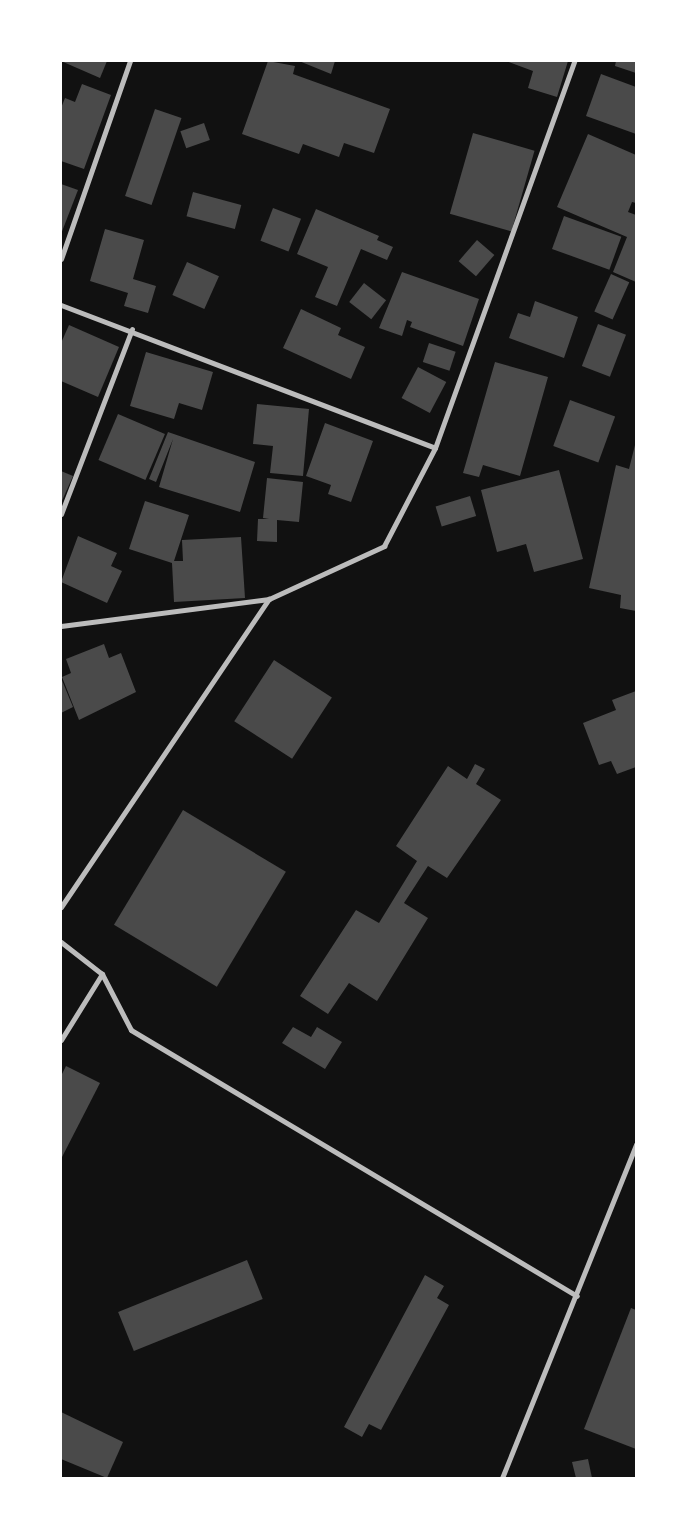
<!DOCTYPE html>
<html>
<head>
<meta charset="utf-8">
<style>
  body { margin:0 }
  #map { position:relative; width:697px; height:1539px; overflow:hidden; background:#111; font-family:"Playfair Display",serif }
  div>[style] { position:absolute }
  .building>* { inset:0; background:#4a4a4a; transform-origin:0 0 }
  .minor>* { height:5px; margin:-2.5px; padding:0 2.5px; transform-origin:2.5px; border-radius:2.5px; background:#bcbcbc }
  span { translate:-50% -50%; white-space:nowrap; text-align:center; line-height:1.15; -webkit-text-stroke:5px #fff; paint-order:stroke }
  .frame { position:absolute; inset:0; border:62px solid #fff; pointer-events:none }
</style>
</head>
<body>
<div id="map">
  <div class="building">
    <i style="clip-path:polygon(61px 61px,107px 61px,100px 78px)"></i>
    <i style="clip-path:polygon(268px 61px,295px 66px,293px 74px,390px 109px,374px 153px,344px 143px,339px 157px,303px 144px,299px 154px,242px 134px)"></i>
    <i style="clip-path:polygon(299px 61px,335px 61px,331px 74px)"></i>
    <i style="clip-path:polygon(506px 61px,568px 61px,557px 97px,528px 88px,533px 71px)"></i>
    <i style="clip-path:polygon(616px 61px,636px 61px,636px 73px,615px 66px)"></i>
    <i style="clip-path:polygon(601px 74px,636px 87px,636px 134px,586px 116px)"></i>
    <i style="clip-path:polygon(82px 84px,111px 95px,84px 169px,61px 161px,61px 108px,65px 98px,75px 102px)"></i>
    <i style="left:155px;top:109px;width:28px;height:92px;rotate:19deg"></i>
    <i style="left:204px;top:123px;width:18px;height:25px;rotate:71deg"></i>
    <i style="left:473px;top:133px;width:64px;height:84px;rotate:16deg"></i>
    <i style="clip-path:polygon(588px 134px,636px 155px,636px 203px,632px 202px,628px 212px,636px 215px,636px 282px,613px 272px,627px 237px,557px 207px)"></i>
    <i style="clip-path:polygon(61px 184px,78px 190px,61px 234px)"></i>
    <i style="left:193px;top:192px;width:50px;height:25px;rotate:15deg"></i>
    <i style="left:273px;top:208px;width:30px;height:35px;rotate:21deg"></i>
    <i style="clip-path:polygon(316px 209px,379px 236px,377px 240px,393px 247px,387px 260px,361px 249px,337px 306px,315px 297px,328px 267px,297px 254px)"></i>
    <i style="left:564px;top:216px;width:61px;height:35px;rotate:20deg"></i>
    <i style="clip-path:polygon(105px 229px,144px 240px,133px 279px,156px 286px,148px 313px,124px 306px,128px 293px,90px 281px)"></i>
    <i style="left:477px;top:240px;width:23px;height:28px;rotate:41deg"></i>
    <i style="left:187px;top:262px;width:35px;height:36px;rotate:24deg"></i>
    <i style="clip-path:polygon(402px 272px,479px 299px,463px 346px,410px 327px,412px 322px,407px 320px,402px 336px,379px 328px)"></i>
    <i style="left:611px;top:274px;width:20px;height:41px;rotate:24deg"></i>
    <i style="left:364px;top:283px;width:28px;height:24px;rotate:38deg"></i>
    <i style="clip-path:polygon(535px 301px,578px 317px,564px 358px,509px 338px,518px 313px,530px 317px)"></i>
    <i style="clip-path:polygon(301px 309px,341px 328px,338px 335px,365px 347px,351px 379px,283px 348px)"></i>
    <i style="left:598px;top:324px;width:30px;height:45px;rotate:21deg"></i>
    <i style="clip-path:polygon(69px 325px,119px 347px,98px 397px,61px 381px,61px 343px)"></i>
    <i style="left:429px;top:343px;width:28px;height:20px;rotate:18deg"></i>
    <i style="clip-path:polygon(146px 352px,213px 372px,202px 410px,179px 403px,174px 419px,130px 406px)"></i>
    <i style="clip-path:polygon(495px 362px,548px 377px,520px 476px,483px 465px,479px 477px,463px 473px)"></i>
    <i style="left:418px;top:367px;width:32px;height:35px;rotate:28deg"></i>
    <i style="left:570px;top:400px;width:48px;height:49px;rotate:20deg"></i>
    <i style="clip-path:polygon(257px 404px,309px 409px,303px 476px,270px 473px,273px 446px,253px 444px)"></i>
    <i style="left:118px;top:414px;width:51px;height:50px;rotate:23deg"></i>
    <i style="clip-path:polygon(325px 423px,373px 441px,351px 502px,328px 494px,331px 485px,306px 476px)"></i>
    <i style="clip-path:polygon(168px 432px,255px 462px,240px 512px,159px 487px,173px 439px,156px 482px,149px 479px)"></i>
    <i style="clip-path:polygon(635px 445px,636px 446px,636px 611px,620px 608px,621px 595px,589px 588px,616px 465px,629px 469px)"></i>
    <i style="clip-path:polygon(559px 470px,583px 559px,534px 572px,526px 544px,497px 552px,481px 490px)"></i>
    <i style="clip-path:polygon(61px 471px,73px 476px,61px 503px)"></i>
    <i style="clip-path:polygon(267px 478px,303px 482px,299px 522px,277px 520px,277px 542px,257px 541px,258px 519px,269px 519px,263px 518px)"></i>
    <i style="left:470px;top:496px;width:21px;height:36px;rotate:73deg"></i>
    <i style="clip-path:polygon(145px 501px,189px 515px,174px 561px,183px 561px,182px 540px,241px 537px,245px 598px,174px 602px,172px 563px,129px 549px)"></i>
    <i style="clip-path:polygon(78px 536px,117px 553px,111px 566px,122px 571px,107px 603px,61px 582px)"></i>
    <i style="clip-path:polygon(104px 644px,109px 658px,121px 653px,136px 692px,79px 720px,62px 677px,71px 673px,66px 659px)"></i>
    <i style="left:274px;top:660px;width:69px;height:73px;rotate:33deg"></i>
    <i style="clip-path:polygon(61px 678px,73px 707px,61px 713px)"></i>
    <i style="clip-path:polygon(636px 691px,636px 767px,617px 774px,611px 761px,599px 765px,583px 723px,616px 710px,612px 700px)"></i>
    <i style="clip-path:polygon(475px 764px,485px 769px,476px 784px,501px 800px,447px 878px,428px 866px,404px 903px,428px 918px,377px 1001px,349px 983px,328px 1014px,300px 996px,356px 910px,379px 923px,417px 861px,396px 846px,448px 766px,467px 779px)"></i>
    <i style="left:183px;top:810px;width:120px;height:134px;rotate:31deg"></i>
    <i style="clip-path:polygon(293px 1027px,311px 1037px,317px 1027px,342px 1042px,325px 1069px,282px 1043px)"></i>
    <i style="clip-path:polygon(66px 1066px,100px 1083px,61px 1159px,61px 1076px)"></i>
    <i style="left:247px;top:1260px;width:42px;height:139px;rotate:68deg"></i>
    <i style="clip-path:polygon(425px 1275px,444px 1286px,437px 1298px,449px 1305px,381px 1430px,369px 1424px,362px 1437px,344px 1427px)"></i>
    <i style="clip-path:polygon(631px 1308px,636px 1310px,636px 1449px,584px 1429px)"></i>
    <i style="clip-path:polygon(61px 1412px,123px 1442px,107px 1478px,61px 1459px)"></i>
    <i style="clip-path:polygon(588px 1459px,592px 1478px,576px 1478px,572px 1462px)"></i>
  </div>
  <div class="minor">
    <i style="left:61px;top:259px;width:210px;rotate:-70.8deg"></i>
    <i style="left:61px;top:305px;width:400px;rotate:20.9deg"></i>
    <i style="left:61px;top:514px;width:198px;rotate:-69deg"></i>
    <i style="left:61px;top:626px;width:210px;rotate:-7.4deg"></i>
    <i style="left:269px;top:599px;width:127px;rotate:-24.7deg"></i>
    <i style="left:384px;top:546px;width:110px;rotate:-62.5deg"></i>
    <i style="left:435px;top:448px;width:411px;rotate:-70.2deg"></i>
    <i style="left:61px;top:907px;width:372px;rotate:-56deg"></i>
    <i style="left:61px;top:942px;width:52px;rotate:38deg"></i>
    <i style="left:102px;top:974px;width:63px;rotate:62.6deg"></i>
    <i style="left:131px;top:1030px;width:519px;rotate:30.81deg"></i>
    <i style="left:61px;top:1040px;width:78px;rotate:-58.2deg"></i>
    <i style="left:502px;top:1478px;width:360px;rotate:-68.1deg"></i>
  </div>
  <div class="frame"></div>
</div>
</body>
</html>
